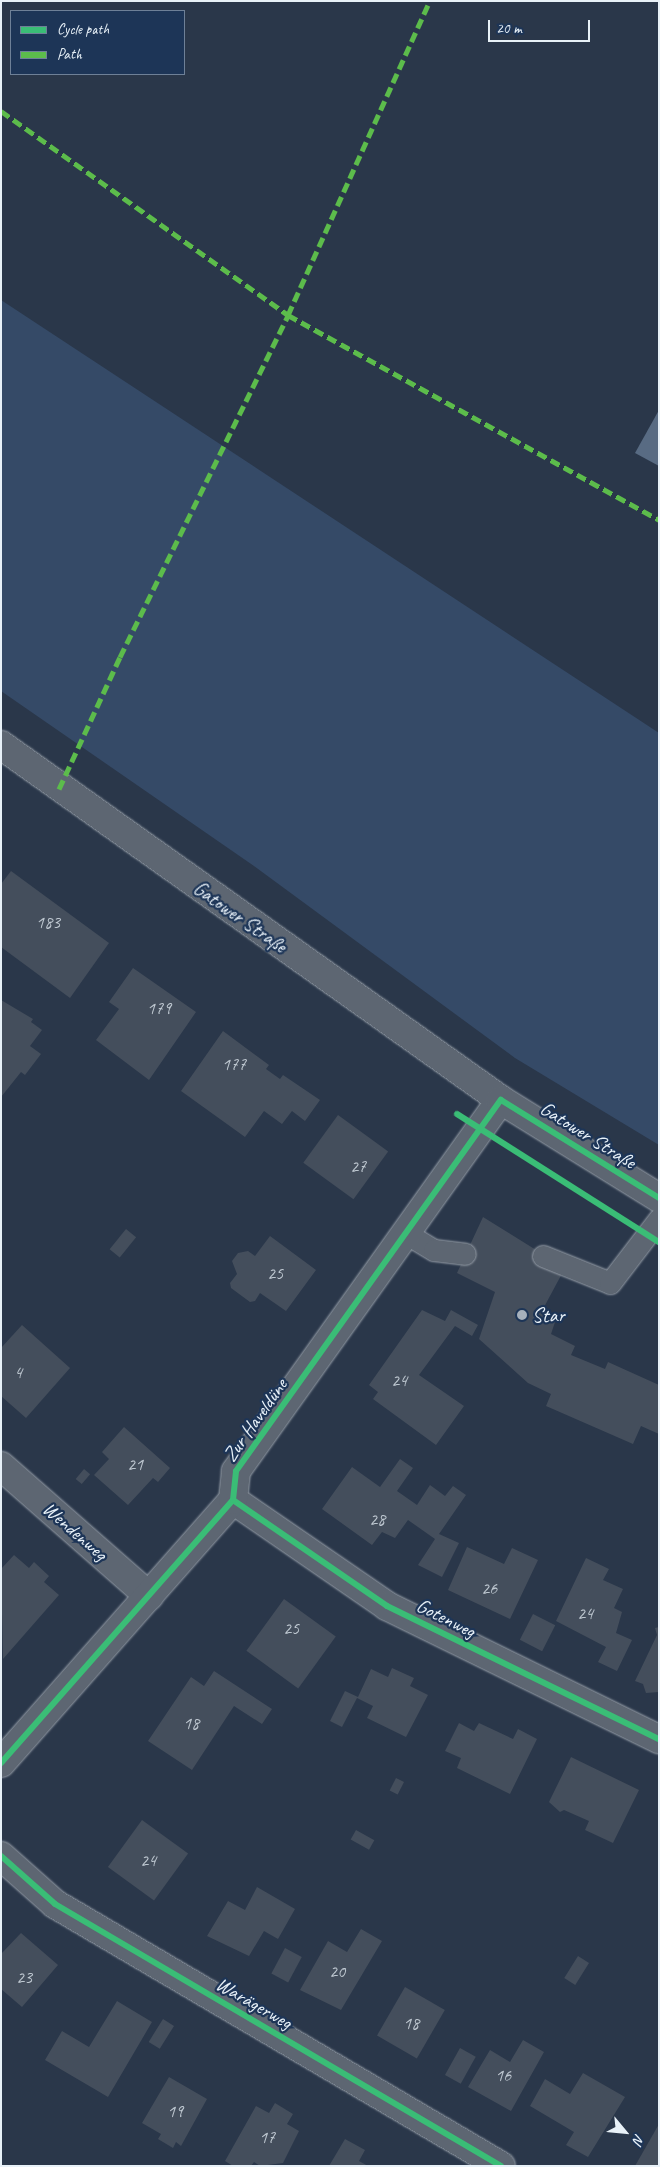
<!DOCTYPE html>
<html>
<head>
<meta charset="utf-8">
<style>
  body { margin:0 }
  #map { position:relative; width:660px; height:2167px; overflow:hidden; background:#2a374a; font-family:Caveat,sans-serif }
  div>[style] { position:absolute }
  .green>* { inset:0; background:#354a67 }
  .water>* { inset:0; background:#586b83 }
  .building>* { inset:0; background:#444e5c; transform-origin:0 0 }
  .roads { filter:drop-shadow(0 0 1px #959da7) drop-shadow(0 0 1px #959da7) }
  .lane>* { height:21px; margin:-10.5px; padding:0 10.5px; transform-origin:10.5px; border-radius:10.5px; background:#5d6672 }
  .street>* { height:28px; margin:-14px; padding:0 14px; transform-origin:14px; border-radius:14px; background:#5d6672 }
  .secondary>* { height:28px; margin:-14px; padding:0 14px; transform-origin:14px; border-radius:14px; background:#5d6672 }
  .quiet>* { height:5px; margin-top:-2.5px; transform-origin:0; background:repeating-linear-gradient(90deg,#5cbc4b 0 10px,transparent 0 15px) }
  .cycleway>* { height:6px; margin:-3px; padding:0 3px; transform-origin:3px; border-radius:3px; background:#3abd76 }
  .dots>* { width:14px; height:14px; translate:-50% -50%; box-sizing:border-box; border:2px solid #1d3557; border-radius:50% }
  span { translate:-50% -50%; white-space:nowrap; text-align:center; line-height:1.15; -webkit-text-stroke:4.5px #1d3557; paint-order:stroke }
  .number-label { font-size:18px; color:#bfc8d1 }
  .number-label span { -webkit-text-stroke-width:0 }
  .street-label { font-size:20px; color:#e8f1f8 }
  .poi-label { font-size:20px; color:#e8f1f8 }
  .left { translate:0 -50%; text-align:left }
  .frame { position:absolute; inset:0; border:2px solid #e8f1f8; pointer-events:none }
  .legend { position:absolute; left:10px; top:10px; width:175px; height:65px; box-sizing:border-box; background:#1d3557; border:1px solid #6e8097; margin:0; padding:6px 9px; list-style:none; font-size:15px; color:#e8f1f8 }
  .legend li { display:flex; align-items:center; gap:10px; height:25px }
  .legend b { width:25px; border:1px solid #6e8097 }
  .north { position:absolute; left:600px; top:2107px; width:50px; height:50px; -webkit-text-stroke:4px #1d3557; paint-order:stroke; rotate:118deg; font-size:14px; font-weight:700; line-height:20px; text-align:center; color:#e8f1f8 }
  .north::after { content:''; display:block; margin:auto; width:18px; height:22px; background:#e8f1f8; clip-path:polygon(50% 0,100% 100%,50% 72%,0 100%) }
  .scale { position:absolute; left:488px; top:20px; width:102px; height:22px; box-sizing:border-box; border:2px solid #e8f1f8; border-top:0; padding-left:6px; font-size:15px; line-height:18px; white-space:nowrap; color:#e8f1f8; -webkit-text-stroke:4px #1d3557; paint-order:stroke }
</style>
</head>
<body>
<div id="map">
  <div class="green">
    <i style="clip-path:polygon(1px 300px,659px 733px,659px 1145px,515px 1058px,254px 866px,1px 691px)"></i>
  </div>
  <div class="water">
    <i style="clip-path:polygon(659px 410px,659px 466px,635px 453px)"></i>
  </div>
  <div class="building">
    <i style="clip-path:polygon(11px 871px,109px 943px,70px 998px,1px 947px,1px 884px)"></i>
    <i style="clip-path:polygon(133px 968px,196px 1012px,149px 1080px,96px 1040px,119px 1009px,109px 1002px)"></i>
    <i style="clip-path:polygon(1px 1000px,33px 1019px,31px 1022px,42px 1030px,30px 1046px,41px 1054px,25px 1075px,21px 1072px,1px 1097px)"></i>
    <i style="clip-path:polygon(223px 1031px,269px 1065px,266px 1069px,280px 1079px,283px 1075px,320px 1100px,305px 1121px,292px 1111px,282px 1124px,264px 1111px,245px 1137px,181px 1091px)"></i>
    <i style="left:338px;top:1115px;width:62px;height:59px;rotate:36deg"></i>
    <i style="clip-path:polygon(483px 1217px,565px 1268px,543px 1309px,553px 1314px,556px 1319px,551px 1334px,575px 1346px,571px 1355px,605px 1369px,608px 1362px,659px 1385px,659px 1434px,641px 1426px,633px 1444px,546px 1406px,551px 1394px,528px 1383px,479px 1339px,495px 1292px,457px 1273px)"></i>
    <i style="left:126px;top:1229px;width:13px;height:26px;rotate:39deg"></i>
    <i style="clip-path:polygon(270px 1236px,316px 1270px,286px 1311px,260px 1293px,255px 1301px,250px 1302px,231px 1288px,230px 1283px,237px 1274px,232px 1261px,238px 1253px,248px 1251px,255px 1256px)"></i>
    <i style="clip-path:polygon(422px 1310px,445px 1321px,451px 1310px,478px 1325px,472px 1336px,455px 1326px,419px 1375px,464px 1406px,436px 1445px,373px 1399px,378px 1392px,369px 1385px)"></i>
    <i style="clip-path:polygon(22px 1325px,70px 1368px,26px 1418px,1px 1396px,1px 1348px)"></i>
    <i style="clip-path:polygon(124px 1427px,170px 1468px,158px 1482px,153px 1478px,128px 1505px,94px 1475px,109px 1459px,102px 1452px)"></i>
    <i style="clip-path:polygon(400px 1459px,413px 1468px,397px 1491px,417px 1505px,430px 1485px,445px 1496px,453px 1486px,466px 1495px,439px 1534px,459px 1543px,442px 1577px,418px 1565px,435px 1539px,408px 1520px,395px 1538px,382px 1532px,372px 1545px,322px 1509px,352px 1467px,380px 1487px)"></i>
    <i style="left:84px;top:1469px;width:8px;height:13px;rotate:40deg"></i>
    <i style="clip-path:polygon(467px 1547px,504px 1564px,512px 1548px,538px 1560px,510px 1619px,448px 1590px)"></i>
    <i style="clip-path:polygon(14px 1555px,29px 1568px,34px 1562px,49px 1576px,44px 1582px,59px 1595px,3px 1659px,1px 1569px)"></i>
    <i style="clip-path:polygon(586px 1558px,609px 1569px,603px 1580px,623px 1589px,614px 1608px,622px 1612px,616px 1633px,632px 1640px,617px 1671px,598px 1662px,606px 1647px,556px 1621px)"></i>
    <i style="left:284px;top:1599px;width:64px;height:64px;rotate:36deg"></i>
    <i style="left:533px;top:1614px;width:25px;height:29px;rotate:27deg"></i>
    <i style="clip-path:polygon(659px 1627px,659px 1692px,646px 1693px,643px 1684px,635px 1681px,657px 1635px,655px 1628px)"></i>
    <i style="clip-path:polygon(392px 1668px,414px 1678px,410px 1686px,428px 1695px,406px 1737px,367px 1718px,373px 1706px,357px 1698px,342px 1727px,330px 1721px,345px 1691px,358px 1697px,371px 1669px,388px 1677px)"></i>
    <i style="clip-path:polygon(214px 1671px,272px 1709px,262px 1724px,234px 1706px,192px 1770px,148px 1741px,191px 1677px,204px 1686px)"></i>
    <i style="clip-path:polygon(459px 1723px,474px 1731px,479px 1723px,513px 1739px,518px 1729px,537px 1739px,510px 1794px,457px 1768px,461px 1758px,445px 1751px)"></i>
    <i style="clip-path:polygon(571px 1757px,639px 1790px,613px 1843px,585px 1830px,589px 1821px,564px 1810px,560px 1812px,549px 1802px)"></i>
    <i style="left:396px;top:1778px;width:9px;height:14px;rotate:27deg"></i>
    <i style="left:142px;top:1820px;width:57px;height:58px;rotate:36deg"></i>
    <i style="left:356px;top:1830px;width:21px;height:11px;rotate:29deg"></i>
    <i style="clip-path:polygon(257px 1887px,295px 1909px,278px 1939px,264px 1931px,249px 1956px,207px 1936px,228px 1901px,245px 1910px)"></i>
    <i style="clip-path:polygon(361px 1929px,382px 1941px,341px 2010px,300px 1990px,328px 1941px,347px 1952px)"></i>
    <i style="clip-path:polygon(21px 1933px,58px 1965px,22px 2007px,1px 1989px,1px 1954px)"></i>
    <i style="left:285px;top:1948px;width:19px;height:29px;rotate:28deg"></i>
    <i style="left:578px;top:1956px;width:13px;height:26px;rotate:32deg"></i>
    <i style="left:405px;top:1987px;width:46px;height:56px;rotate:30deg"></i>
    <i style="clip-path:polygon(117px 2001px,152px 2022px,108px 2097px,45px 2060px,62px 2031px,89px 2047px)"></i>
    <i style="left:163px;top:2019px;width:13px;height:27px;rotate:32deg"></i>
    <i style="clip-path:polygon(523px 2040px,544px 2052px,511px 2111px,468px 2087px,490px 2050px,510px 2062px)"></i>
    <i style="left:460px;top:2048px;width:18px;height:31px;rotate:29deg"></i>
    <i style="clip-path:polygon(583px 2073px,625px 2097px,588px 2157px,566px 2145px,574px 2132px,530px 2106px,545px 2079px,570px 2094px)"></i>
    <i style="clip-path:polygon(169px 2077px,207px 2099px,181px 2146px,176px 2142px,173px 2148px,158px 2139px,161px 2134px,142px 2123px)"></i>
    <i style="clip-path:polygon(275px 2103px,293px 2114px,287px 2124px,299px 2131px,283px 2163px,260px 2166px,254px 2162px,251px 2166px,233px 2166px,225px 2161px,256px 2106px,269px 2113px)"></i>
    <i style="clip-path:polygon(659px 2124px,659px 2166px,635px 2166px)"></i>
    <i style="clip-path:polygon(345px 2139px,365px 2150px,359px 2161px,368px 2166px,329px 2166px)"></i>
  </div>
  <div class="roads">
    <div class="lane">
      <i style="left:407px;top:1234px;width:31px;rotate:31deg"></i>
      <i style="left:434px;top:1250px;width:31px;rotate:7deg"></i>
      <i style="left:543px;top:1256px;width:72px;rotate:21.9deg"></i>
      <i style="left:610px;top:1283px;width:81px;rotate:-52.6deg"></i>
    </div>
    <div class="street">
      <i style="left:1px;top:1466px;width:197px;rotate:41.3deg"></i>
      <i style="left:233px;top:1500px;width:187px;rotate:34.5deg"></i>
      <i style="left:387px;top:1606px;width:303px;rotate:26.1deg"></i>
      <i style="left:1px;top:1763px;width:351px;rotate:-48.6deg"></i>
      <i style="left:233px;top:1500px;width:29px;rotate:-84deg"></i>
      <i style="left:236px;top:1471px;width:456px;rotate:-54.5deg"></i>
      <i style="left:1px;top:1856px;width:72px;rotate:41.6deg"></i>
      <i style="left:55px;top:1904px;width:517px;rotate:30.43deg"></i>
    </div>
    <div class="secondary">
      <i style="left:1px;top:745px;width:613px;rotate:35.37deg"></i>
      <i style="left:501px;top:1100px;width:186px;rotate:31.8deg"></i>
    </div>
  </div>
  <div class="quiet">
    <i style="left:1px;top:111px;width:352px;rotate:35.4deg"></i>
    <i style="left:288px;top:315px;width:424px;rotate:28.9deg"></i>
    <i style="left:59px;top:789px;width:145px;rotate:-65.2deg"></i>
    <i style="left:120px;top:657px;width:381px;rotate:-63.8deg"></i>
    <i style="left:288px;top:315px;width:345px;rotate:-65.7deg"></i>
  </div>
  <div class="cycleway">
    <i style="left:457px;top:1114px;width:239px;rotate:32.4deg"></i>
    <i style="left:233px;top:1500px;width:187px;rotate:34.5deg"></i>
    <i style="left:387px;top:1606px;width:303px;rotate:26.1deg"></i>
    <i style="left:1px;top:1763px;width:351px;rotate:-48.6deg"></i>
    <i style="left:233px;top:1500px;width:29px;rotate:-84deg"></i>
    <i style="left:236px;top:1471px;width:456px;rotate:-54.5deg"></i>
    <i style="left:501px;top:1100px;width:186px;rotate:31.8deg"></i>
    <i style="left:1px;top:1856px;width:72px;rotate:41.6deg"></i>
    <i style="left:55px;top:1904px;width:517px;rotate:30.43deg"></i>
  </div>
  <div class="dots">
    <i style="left:522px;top:1315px;background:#a6b0bb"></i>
  </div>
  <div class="number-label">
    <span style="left:48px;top:922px">183</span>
    <span style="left:159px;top:1008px">179</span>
    <span style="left:234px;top:1064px">177</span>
    <span style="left:358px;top:1166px">27</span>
    <span style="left:275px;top:1273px">25</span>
    <span style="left:18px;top:1372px">4</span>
    <span style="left:399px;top:1380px">24</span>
    <span style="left:135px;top:1464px">21</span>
    <span style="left:377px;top:1519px">28</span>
    <span style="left:489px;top:1588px">26</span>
    <span style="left:585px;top:1613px">24</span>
    <span style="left:291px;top:1628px">25</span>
    <span style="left:191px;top:1723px">18</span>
    <span style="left:148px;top:1860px">24</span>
    <span style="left:337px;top:1971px">20</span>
    <span style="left:24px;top:1977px">23</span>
    <span style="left:411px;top:2023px">18</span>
    <span style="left:503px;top:2075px">16</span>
    <span style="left:175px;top:2111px">19</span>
    <span style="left:267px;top:2137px">17</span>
  </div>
  <div class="street-label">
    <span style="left:240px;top:917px;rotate:35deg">Gatower Straße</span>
    <span style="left:588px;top:1135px;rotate:32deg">Gatower Straße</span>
    <span style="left:255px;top:1420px;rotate:-55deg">Zur Haveldüne</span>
    <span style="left:75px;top:1531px;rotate:41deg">Wendenweg</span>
    <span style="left:446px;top:1618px;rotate:27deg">Gotenweg</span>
    <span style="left:254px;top:2003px;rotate:30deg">Warägerweg</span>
  </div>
  <div class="poi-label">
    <span class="left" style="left:532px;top:1315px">Star</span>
  </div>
  <div class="frame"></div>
  <ul class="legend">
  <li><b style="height:6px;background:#3abd76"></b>Cycle path</li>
  <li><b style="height:6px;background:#5cbc4b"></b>Path</li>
  </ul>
  <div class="north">N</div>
  <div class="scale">20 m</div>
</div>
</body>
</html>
